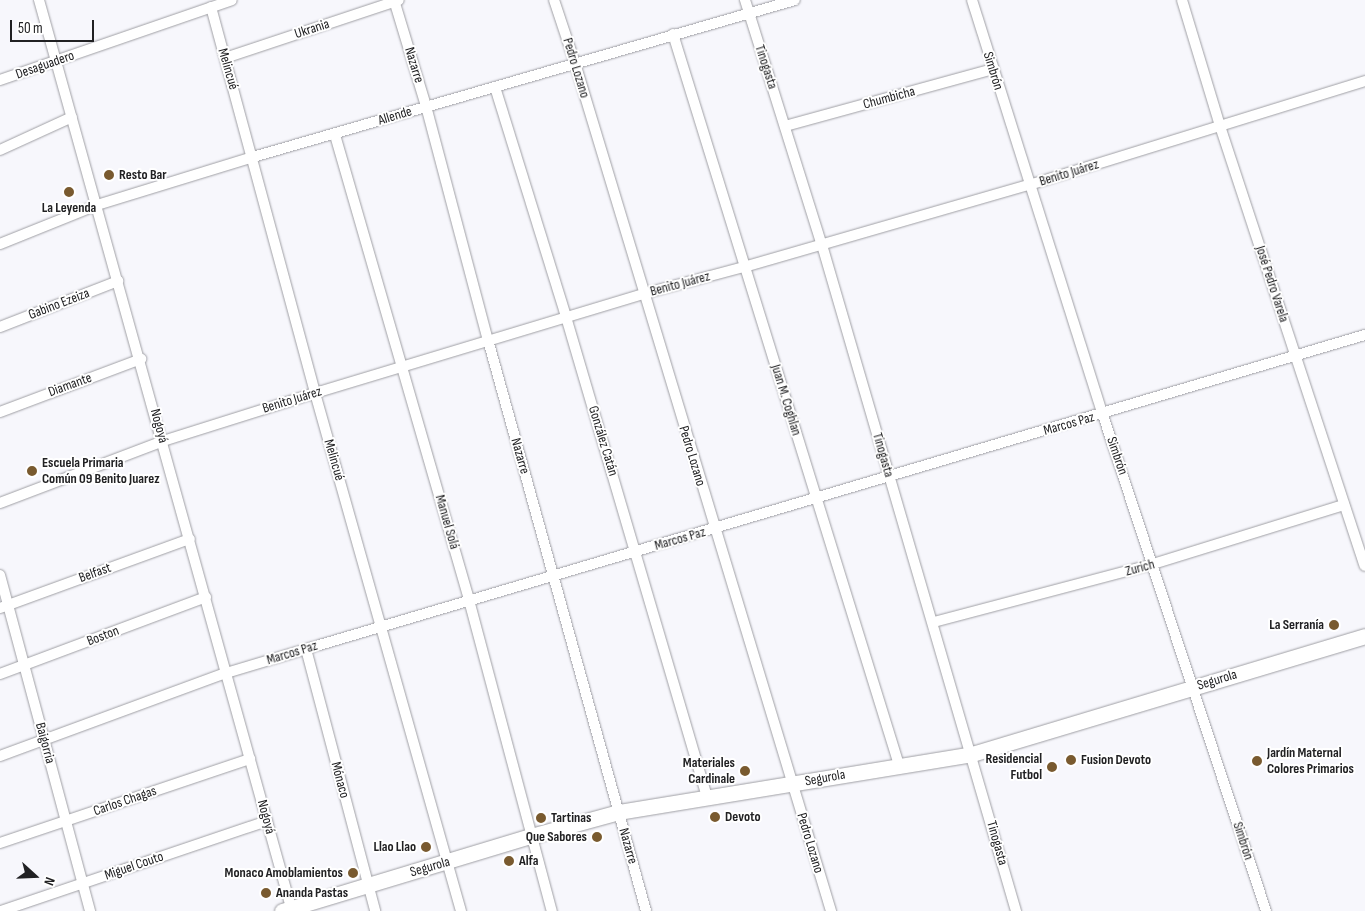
<!DOCTYPE html>
<html>
<head>
<meta charset="utf-8">
<style>
  body { margin:0 }
  #map { position:relative; width:1365px; height:911px; overflow:hidden; background:#f7f7fc; font-family:"Sofia Sans Condensed",sans-serif }
  div>[style] { position:absolute }
  .roads { filter:drop-shadow(0 0 1px #9f9fa4) drop-shadow(0 0 1px #9f9fa4) }
  .street>* { height:10px; margin:-5px; padding:0 5px; transform-origin:5px; border-radius:5px; background:#fff }
  .secondary>* { height:15px; margin:-7.5px; padding:0 7.5px; transform-origin:7.5px; border-radius:7.5px; background:#fff }
  .dots>* { width:14px; height:14px; translate:-50% -50%; box-sizing:border-box; border:2px solid #fff; border-radius:50% }
  span { translate:-50% -50%; white-space:nowrap; text-align:center; line-height:1.15; -webkit-text-stroke:4px #fff; paint-order:stroke }
  .street-label { font-size:14px; color:#212123 }
  .poi-label { font-size:14px; color:#212123; font-weight:700 }
  .left { translate:0 -50%; text-align:left }
  .right { translate:-100% -50%; text-align:right }
  .north { position:absolute; left:10px; top:851px; width:50px; height:50px; -webkit-text-stroke:4px #fff; paint-order:stroke; rotate:110deg; font-size:14px; font-weight:700; line-height:20px; text-align:center; color:#212123 }
  .north::after { content:''; display:block; margin:auto; width:18px; height:22px; background:#212123; clip-path:polygon(50% 0,100% 100%,50% 72%,0 100%) }
  .scale { position:absolute; left:10px; top:20px; width:84px; height:22px; box-sizing:border-box; border:2px solid #212123; border-top:0; padding-left:6px; font-size:15px; line-height:18px; white-space:nowrap; color:#212123; -webkit-text-stroke:4px #fff; paint-order:stroke }
</style>
</head>
<body>
<div id="map">
  <div class="roads">
    <div class="street">
      <i style="left:39px;top:0;width:945px;rotate:74.48deg"></i>
      <i style="left:394px;top:0;width:111px;rotate:73.2deg"></i>
      <i style="left:426px;top:106px;width:242px;rotate:75.2deg"></i>
      <i style="left:488px;top:340px;width:592px;rotate:74.53deg"></i>
      <i style="left:554px;top:0;width:66px;rotate:71.6deg"></i>
      <i style="left:575px;top:63px;width:886px;rotate:73.2deg"></i>
      <i style="left:745px;top:0;width:257px;rotate:72.6deg"></i>
      <i style="left:822px;top:245px;width:694px;rotate:73.76deg"></i>
      <i style="left:972px;top:0;width:435px;rotate:72.5deg"></i>
      <i style="left:1103px;top:415px;width:522px;rotate:71.81deg"></i>
      <i style="left:1182px;top:0;width:132px;rotate:73.2deg"></i>
      <i style="left:1220px;top:126px;width:463px;rotate:71.8deg"></i>
      <i style="left:211px;top:7px;width:400px;rotate:74.9deg"></i>
      <i style="left:315px;top:393px;width:538px;rotate:74.26deg"></i>
      <i style="left:673px;top:34px;width:765px;rotate:72.82deg"></i>
      <i style="left:225px;top:58px;width:183px;rotate:-18.4deg"></i>
      <i style="left:0;top:80px;width:245px;rotate:-19deg"></i>
      <i style="left:495px;top:87px;width:241px;rotate:72.8deg"></i>
      <i style="left:566px;top:317px;width:500px;rotate:73.63deg"></i>
      <i style="left:785px;top:126px;width:216px;rotate:-15.3deg"></i>
      <i style="left:335px;top:135px;width:484px;rotate:73.9deg"></i>
      <i style="left:469px;top:600px;width:322px;rotate:75.1deg"></i>
      <i style="left:0;top:150px;width:79px;rotate:-24.6deg"></i>
      <i style="left:0;top:244px;width:105px;rotate:-21.9deg"></i>
      <i style="left:97px;top:205px;width:163px;rotate:-17.1deg"></i>
      <i style="left:253px;top:157px;width:564px;rotate:-16.15deg"></i>
      <i style="left:0;top:327px;width:127px;rotate:-21.3deg"></i>
      <i style="left:0;top:412px;width:151px;rotate:-20.6deg"></i>
      <i style="left:0;top:503px;width:174px;rotate:-20.8deg"></i>
      <i style="left:163px;top:441px;width:159px;rotate:-17.5deg"></i>
      <i style="left:315px;top:393px;width:343px;rotate:-16.8deg"></i>
      <i style="left:643px;top:294px;width:105px;rotate:-15deg"></i>
      <i style="left:744px;top:267px;width:297px;rotate:-16.1deg"></i>
      <i style="left:1029px;top:185px;width:352px;rotate:-17.2deg"></i>
      <i style="left:0;top:575px;width:348px;rotate:75deg"></i>
      <i style="left:0;top:608px;width:202px;rotate:-20deg"></i>
      <i style="left:934px;top:622px;width:227px;rotate:-14.8deg"></i>
      <i style="left:1153px;top:564px;width:200px;rotate:-17.2deg"></i>
      <i style="left:306px;top:649px;width:271px;rotate:75.2deg"></i>
      <i style="left:0;top:674px;width:220px;rotate:-20.5deg"></i>
      <i style="left:0;top:756px;width:241px;rotate:-20.2deg"></i>
      <i style="left:226px;top:673px;width:84px;rotate:-16.7deg"></i>
      <i style="left:306px;top:649px;width:1105px;rotate:-16.52deg"></i>
      <i style="left:0;top:843px;width:264px;rotate:-18.6deg"></i>
      <i style="left:1px;top:911px;width:281px;rotate:-18.7deg"></i>
    </div>
    <div class="secondary">
      <i style="left:282px;top:911px;width:260px;rotate:-16.8deg"></i>
      <i style="left:531px;top:836px;width:91px;rotate:-15.3deg"></i>
      <i style="left:619px;top:812px;width:358px;rotate:-9.3deg"></i>
      <i style="left:972px;top:754px;width:410px;rotate:-16.7deg"></i>
    </div>
  </div>
  <div class="dots">
    <i style="left:109px;top:175px;background:#795a2f"></i>
    <i style="left:69px;top:192px;background:#795a2f"></i>
    <i style="left:32px;top:471px;background:#795a2f"></i>
    <i style="left:1334px;top:625px;background:#795a2f"></i>
    <i style="left:1071px;top:760px;background:#795a2f"></i>
    <i style="left:1257px;top:761px;background:#795a2f"></i>
    <i style="left:1052px;top:767px;background:#795a2f"></i>
    <i style="left:745px;top:771px;background:#795a2f"></i>
    <i style="left:715px;top:817px;background:#795a2f"></i>
    <i style="left:541px;top:818px;background:#795a2f"></i>
    <i style="left:597px;top:837px;background:#795a2f"></i>
    <i style="left:426px;top:847px;background:#795a2f"></i>
    <i style="left:509px;top:861px;background:#795a2f"></i>
    <i style="left:353px;top:873px;background:#795a2f"></i>
    <i style="left:266px;top:893px;background:#795a2f"></i>
  </div>
  <div class="street-label">
    <span style="left:312px;top:29px;rotate:-18deg">Ukrania</span>
    <span style="left:45px;top:65px;rotate:-19deg">Desaguadero</span>
    <span style="left:414px;top:65px;rotate:73deg">Nazarre</span>
    <span style="left:766px;top:67px;rotate:72deg">Tinogasta</span>
    <span style="left:576px;top:68px;rotate:73deg">Pedro Lozano</span>
    <span style="left:228px;top:69px;rotate:74deg">Melincué</span>
    <span style="left:993px;top:71px;rotate:73deg">Simbrón</span>
    <span style="left:889px;top:98px;rotate:-15deg">Chumbicha</span>
    <span style="left:395px;top:116px;rotate:-17deg">Allende</span>
    <span style="left:1069px;top:173px;rotate:-17deg">Benito Juárez</span>
    <span style="left:680px;top:284px;rotate:-15deg">Benito Juárez</span>
    <span style="left:1272px;top:284px;rotate:72deg">José Pedro Varela</span>
    <span style="left:59px;top:304px;rotate:-21deg">Gabino Ezeiza</span>
    <span style="left:70px;top:385px;rotate:-20deg">Diamante</span>
    <span style="left:292px;top:400px;rotate:-17deg">Benito Juárez</span>
    <span style="left:786px;top:400px;rotate:73deg">Juan M. Coghlan</span>
    <span style="left:1069px;top:424px;rotate:-16deg">Marcos Paz</span>
    <span style="left:159px;top:426px;rotate:75deg">Nogoyá</span>
    <span style="left:603px;top:441px;rotate:73deg">González Catán</span>
    <span style="left:883px;top:455px;rotate:74deg">Tinogasta</span>
    <span style="left:520px;top:456px;rotate:74deg">Nazarre</span>
    <span style="left:692px;top:456px;rotate:73deg">Pedro Lozano</span>
    <span style="left:1117px;top:456px;rotate:71deg">Simbrón</span>
    <span style="left:334px;top:460px;rotate:74deg">Melincué</span>
    <span style="left:447px;top:522px;rotate:74deg">Manuel Solá</span>
    <span style="left:680px;top:539px;rotate:-16deg">Marcos Paz</span>
    <span style="left:1140px;top:568px;rotate:-15deg">Zurich</span>
    <span style="left:95px;top:573px;rotate:-20deg">Belfast</span>
    <span style="left:103px;top:636px;rotate:-21deg">Boston</span>
    <span style="left:292px;top:653px;rotate:-17deg">Marcos Paz</span>
    <span style="left:1217px;top:680px;rotate:-17deg">Segurola</span>
    <span style="left:45px;top:743px;rotate:75deg">Baigorria</span>
    <span style="left:825px;top:778px;rotate:-10deg">Segurola</span>
    <span style="left:340px;top:780px;rotate:75deg">Mónaco</span>
    <span style="left:125px;top:801px;rotate:-19deg">Carlos Chagas</span>
    <span style="left:266px;top:817px;rotate:75deg">Nogoyá</span>
    <span style="left:1243px;top:841px;rotate:72deg">Simbrón</span>
    <span style="left:810px;top:843px;rotate:73deg">Pedro Lozano</span>
    <span style="left:997px;top:843px;rotate:74deg">Tinogasta</span>
    <span style="left:628px;top:846px;rotate:74deg">Nazarre</span>
    <span style="left:134px;top:866px;rotate:-19deg">Miguel Couto</span>
    <span style="left:430px;top:867px;rotate:-16deg">Segurola</span>
  </div>
  <div class="poi-label">
    <span class="left" style="left:119px;top:175px">Resto Bar</span>
    <span style="left:69px;top:208px">La Leyenda</span>
    <span class="left" style="left:42px;top:471px">Escuela Primaria<br>Común 09 Benito Juarez</span>
    <span class="right" style="left:1324px;top:625px">La Serranía</span>
    <span class="left" style="left:1267px;top:761px">Jardín Maternal<br>Colores Primarios</span>
    <span class="right" style="left:1042px;top:767px">Residencial<br>Futbol</span>
    <span class="left" style="left:1081px;top:760px">Fusion Devoto</span>
    <span class="right" style="left:735px;top:771px">Materiales<br>Cardinale</span>
    <span class="left" style="left:725px;top:817px">Devoto</span>
    <span class="left" style="left:551px;top:818px">Tartinas</span>
    <span class="right" style="left:587px;top:837px">Que Sabores</span>
    <span class="right" style="left:416px;top:847px">Llao Llao</span>
    <span class="left" style="left:519px;top:861px">Alfa</span>
    <span class="right" style="left:343px;top:873px">Monaco Amoblamientos</span>
    <span class="left" style="left:276px;top:893px">Ananda Pastas</span>
  </div>
  <div class="north">N</div>
  <div class="scale">50 m</div>
</div>
</body>
</html>
